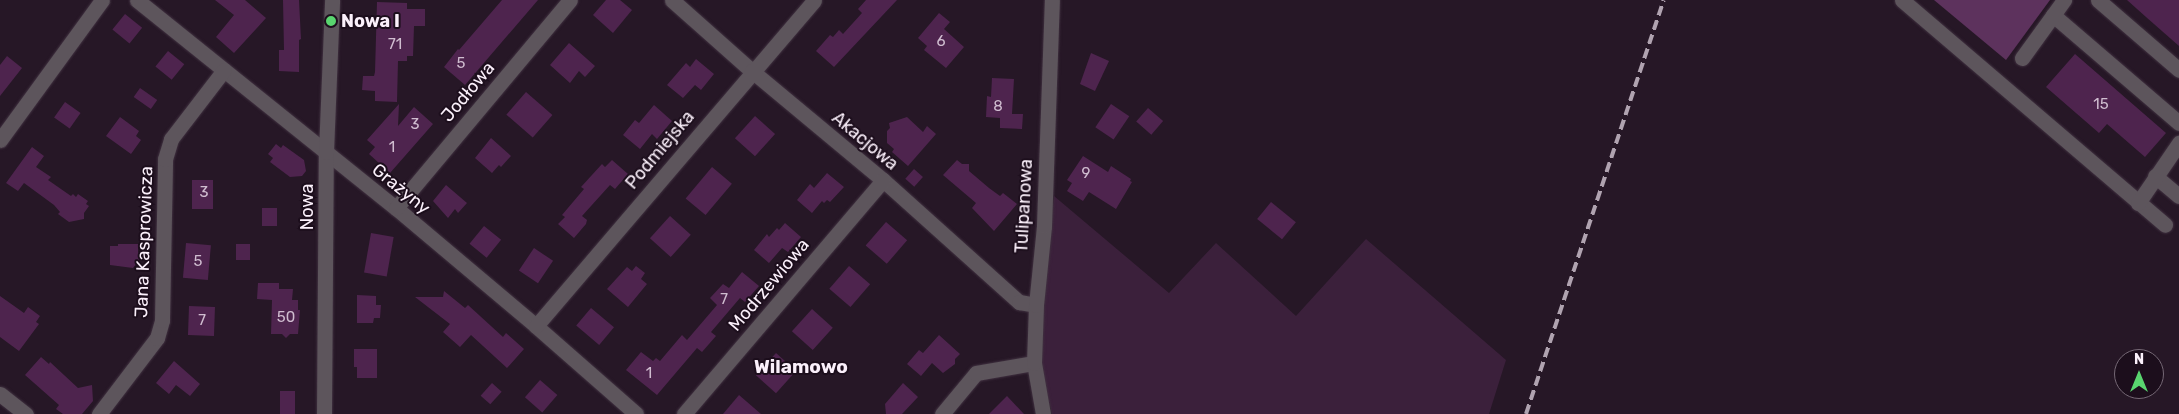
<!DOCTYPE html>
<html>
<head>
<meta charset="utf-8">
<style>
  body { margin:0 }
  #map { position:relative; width:2179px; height:414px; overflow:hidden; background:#261726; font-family:Rubik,sans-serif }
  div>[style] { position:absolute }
  .green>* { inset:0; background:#3b203b }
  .forest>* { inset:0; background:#5d325d }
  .building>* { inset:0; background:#4e244e; transform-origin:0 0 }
  .roads { filter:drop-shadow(0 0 1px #403140) drop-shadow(0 0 1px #403140) }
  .minor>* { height:15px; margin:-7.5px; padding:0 7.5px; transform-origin:7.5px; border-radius:7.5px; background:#5d555c }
  .rail>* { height:4px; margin-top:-2px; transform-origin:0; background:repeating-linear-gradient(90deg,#b0a3b0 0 10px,transparent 0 15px) }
  .dots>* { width:14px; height:14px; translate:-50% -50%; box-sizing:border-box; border:2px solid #1c0e1c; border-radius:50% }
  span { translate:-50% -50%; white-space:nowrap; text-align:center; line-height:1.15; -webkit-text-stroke:4px #1c0e1c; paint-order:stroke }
  .number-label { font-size:15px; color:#d0bdd0 }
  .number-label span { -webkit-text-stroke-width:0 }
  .poi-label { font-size:18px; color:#fbf0fb; font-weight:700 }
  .left { translate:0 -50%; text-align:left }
  .street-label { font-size:18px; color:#fbf0fb }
  .neighbourhood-label { font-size:19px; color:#fbf0fb; font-weight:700 }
  .north { position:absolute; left:2114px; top:349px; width:50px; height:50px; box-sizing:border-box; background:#1c0e1c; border:1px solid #756875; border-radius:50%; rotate:0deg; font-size:14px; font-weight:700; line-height:20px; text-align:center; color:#fbf0fb }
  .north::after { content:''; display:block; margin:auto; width:18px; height:22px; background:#59d56f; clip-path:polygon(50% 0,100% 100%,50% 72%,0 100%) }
</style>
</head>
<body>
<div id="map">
  <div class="green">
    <i style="clip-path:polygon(1054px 196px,1169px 293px,1216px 243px,1296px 316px,1366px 239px,1506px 360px,1489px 414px,1052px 414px,1037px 354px)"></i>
  </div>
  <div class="forest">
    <i style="clip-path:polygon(1934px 0,2050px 0,2006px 60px)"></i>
  </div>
  <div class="building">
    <i style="clip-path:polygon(215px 0,245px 0,266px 18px,234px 53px,216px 37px,234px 15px)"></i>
    <i style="clip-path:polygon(283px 0,299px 0,301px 39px,299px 40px,299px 72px,279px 71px,279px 50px,284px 50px)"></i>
    <i style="clip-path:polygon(502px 0,538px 0,465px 85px,444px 67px,458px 49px,459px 50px)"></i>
    <i style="clip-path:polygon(606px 0,620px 0,632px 10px,613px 33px,593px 15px)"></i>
    <i style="clip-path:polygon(866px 0,897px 0,834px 67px,816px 51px,830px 35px,833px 37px,839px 30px,843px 34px,862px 13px,858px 9px)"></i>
    <i style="clip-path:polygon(2127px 0,2179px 0,2179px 46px,2146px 17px)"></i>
    <i style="clip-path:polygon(377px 2px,407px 3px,407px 9px,425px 9px,425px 26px,414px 26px,413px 56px,407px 56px,407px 61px,398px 61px,397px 102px,375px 101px,375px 91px,362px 90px,363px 76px,374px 76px,375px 72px)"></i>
    <i style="clip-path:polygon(939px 13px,950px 22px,944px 29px,964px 47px,946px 68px,924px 50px,927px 46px,918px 38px)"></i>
    <i style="left:125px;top:14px;width:22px;height:20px;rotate:39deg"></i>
    <i style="clip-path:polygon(569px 43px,595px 66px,585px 77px,579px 71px,570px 83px,550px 65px)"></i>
    <i style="left:168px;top:51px;width:21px;height:20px;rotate:39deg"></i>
    <i style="clip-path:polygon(1091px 53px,1109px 61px,1095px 91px,1080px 84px)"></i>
    <i style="clip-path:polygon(2075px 54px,2166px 133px,2145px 157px,2107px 124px,2099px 133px,2046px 87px)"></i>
    <i style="clip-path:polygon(7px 56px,22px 68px,0 96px,0 65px)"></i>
    <i style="clip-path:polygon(696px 59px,714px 74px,701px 90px,695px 85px,683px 98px,667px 85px,686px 63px,690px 67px)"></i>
    <i style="clip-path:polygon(992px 78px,1014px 79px,1012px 114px,1023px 114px,1022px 129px,1000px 128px,1000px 118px,986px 117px,987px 96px,991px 97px)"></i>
    <i style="left:140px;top:88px;width:21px;height:11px;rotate:35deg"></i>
    <i style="left:526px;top:92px;width:35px;height:30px;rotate:41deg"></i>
    <i style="left:65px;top:102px;width:19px;height:19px;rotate:35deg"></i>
    <i style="clip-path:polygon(399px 104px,398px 126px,414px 107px,433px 124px,390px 173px,369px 154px,375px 147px,367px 140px)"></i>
    <i style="left:1111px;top:104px;width:22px;height:28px;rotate:34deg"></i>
    <i style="clip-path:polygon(654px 105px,672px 121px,657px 139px,652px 134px,640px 149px,623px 135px,635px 120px,639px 123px)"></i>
    <i style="left:1148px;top:108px;width:20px;height:18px;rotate:41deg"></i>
    <i style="left:755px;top:116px;width:27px;height:30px;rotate:42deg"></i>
    <i style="clip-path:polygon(120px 117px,139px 131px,136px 136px,141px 140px,131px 154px,106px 136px)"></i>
    <i style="clip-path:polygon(907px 117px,923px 132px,927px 126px,936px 134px,908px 166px,892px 152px,894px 149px,887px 143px,887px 131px,890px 128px,889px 123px)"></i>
    <i style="clip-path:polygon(491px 138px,511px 156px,501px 167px,499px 165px,492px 173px,475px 158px)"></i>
    <i style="clip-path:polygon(276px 144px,281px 148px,283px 145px,304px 160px,306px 171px,302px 176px,290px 177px,270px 162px,273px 158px,268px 154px)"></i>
    <i style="clip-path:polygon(32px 147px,44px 156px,36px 167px,51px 177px,48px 180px,71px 196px,73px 194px,76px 197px,78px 194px,88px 201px,86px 204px,89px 206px,84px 213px,84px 219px,69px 222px,58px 214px,60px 212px,54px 205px,24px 183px,18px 191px,6px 183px)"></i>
    <i style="clip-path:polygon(1083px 156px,1108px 172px,1111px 166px,1131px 179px,1130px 181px,1132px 182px,1116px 209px,1089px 192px,1083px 201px,1067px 191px,1072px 183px,1067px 180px)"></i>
    <i style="clip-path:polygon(612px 160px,628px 174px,615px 189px,610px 185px,582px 216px,587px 220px,586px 224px,574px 238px,558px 224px,565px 217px,562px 215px,584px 189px,581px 187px,602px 164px,605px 167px)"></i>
    <i style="clip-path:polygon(957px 160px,962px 164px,969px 164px,969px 171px,989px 188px,1000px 196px,1003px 193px,1017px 204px,994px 231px,972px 208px,976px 203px,943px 175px)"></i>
    <i style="left:712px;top:167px;width:26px;height:41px;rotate:40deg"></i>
    <i style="left:914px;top:169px;width:12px;height:13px;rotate:42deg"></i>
    <i style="clip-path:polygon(827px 173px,844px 187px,830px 202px,827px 200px,824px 203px,822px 201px,812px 213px,797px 200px,810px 184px,814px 188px)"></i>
    <i style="left:192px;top:180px;width:21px;height:29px"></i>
    <i style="clip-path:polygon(446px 185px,467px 203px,458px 213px,455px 209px,448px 218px,433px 201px)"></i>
    <i style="left:1271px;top:202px;width:32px;height:22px;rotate:39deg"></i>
    <i style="left:262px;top:208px;width:15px;height:18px"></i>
    <i style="left:670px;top:216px;width:28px;height:30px;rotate:42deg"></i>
    <i style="left:886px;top:222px;width:28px;height:31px;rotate:41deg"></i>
    <i style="clip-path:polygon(785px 223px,801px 237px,788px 252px,782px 248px,769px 263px,754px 250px,767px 234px,769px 237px,777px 228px,779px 230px)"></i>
    <i style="left:484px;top:226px;width:22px;height:23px;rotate:39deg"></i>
    <i style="left:371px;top:233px;width:23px;height:40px;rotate:10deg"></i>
    <i style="left:186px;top:243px;width:25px;height:35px;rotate:5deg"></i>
    <i style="clip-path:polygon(118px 244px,138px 244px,138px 252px,142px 256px,133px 268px,110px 265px,110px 246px,118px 246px)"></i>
    <i style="left:236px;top:244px;width:14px;height:16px"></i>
    <i style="left:534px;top:248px;width:23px;height:27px;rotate:34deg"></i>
    <i style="clip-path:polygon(636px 266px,645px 273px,641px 279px,647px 284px,628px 307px,607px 289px,627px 267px,632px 271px)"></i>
    <i style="left:849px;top:266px;width:28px;height:30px;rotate:41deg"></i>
    <i style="clip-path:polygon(742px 272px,759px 286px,745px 302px,740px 298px,711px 332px,716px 336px,702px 352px,697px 348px,657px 395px,626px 370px,641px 352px,653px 361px,656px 358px,660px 361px,682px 335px,687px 340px,717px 305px,710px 298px,723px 284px,729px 288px)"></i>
    <i style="clip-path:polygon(258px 283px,279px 283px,279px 289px,293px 289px,292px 300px,298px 300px,298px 310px,300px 310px,298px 334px,290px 334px,286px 338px,282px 334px,271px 334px,272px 300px,257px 299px)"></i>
    <i style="clip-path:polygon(444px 291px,465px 308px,468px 305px,503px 337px,506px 333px,524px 349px,507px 368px,471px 335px,460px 347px,443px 332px,450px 324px,415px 297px,443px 297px)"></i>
    <i style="clip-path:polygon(357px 295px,376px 296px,376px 305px,381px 305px,380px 318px,374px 318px,373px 323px,357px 323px)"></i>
    <i style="clip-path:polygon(0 296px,24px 313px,28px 307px,40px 316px,36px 322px,39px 324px,19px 351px,0 337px)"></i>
    <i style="left:189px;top:306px;width:26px;height:29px;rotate:2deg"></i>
    <i style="left:591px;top:308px;width:30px;height:23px;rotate:40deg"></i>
    <i style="left:812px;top:309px;width:28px;height:30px;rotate:42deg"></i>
    <i style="clip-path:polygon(939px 335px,960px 354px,955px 359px,955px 364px,943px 373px,932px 363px,921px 376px,907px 364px,919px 350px,923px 353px)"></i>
    <i style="clip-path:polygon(354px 349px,377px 349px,377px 378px,357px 378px,357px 367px,354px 367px)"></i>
    <i style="left:776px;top:353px;width:27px;height:30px;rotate:42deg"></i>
    <i style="clip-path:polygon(41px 357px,49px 364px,50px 362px,78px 388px,92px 385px,93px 401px,82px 414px,63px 414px,56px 409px,59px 405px,25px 375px)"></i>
    <i style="clip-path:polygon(174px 361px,200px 384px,190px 396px,176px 385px,169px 394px,156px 383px)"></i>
    <i style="left:540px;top:380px;width:23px;height:23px;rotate:41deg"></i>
    <i style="left:492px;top:383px;width:13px;height:17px;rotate:42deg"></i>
    <i style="clip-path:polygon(903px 383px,918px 397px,902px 414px,886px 414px,885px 404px)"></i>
    <i style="left:280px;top:391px;width:15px;height:23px"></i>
    <i style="clip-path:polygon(739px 395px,761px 414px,723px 414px)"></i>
    <i style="clip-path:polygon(1007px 396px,1024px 414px,989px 414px)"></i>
  </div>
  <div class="roads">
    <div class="minor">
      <i style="left:137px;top:0;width:332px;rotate:38.8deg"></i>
      <i style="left:396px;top:208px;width:183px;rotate:40.1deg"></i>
      <i style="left:536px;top:326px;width:133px;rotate:41.3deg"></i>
      <i style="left:672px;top:0;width:107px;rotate:41.6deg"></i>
      <i style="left:752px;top:71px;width:170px;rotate:39.8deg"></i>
      <i style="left:883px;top:180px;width:183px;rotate:41.9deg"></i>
      <i style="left:1019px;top:302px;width:17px;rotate:10deg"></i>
      <i style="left:1902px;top:0;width:346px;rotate:40.5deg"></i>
      <i style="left:2098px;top:0;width:107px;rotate:40.8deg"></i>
      <i style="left:2053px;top:15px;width:166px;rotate:40.6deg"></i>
      <i style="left:2022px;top:58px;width:72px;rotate:-54.1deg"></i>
      <i style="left:0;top:140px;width:173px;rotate:-53.9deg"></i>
      <i style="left:2155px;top:176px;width:31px;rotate:40deg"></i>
      <i style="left:2138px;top:203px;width:73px;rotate:-55.7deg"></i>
      <i style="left:396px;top:208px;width:271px;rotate:-50.1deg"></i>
      <i style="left:536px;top:326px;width:428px;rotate:-49.5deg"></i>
      <i style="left:0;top:394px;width:33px;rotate:38deg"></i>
      <i style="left:99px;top:414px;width:96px;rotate:-52.7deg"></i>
      <i style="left:157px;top:338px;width:19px;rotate:-74deg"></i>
      <i style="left:162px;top:320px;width:161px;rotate:-88.9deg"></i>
      <i style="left:165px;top:159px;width:21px;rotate:-73deg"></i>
      <i style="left:171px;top:139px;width:87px;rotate:-52.5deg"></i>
      <i style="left:324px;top:414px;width:262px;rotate:-89.6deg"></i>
      <i style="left:326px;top:152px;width:152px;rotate:-87.7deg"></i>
      <i style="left:684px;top:414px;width:307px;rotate:-49.6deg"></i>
      <i style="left:942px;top:414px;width:53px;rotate:-50.3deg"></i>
      <i style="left:976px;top:373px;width:59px;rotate:-9.8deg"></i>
      <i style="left:1043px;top:414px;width:52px;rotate:-100deg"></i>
      <i style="left:1034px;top:363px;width:58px;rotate:-88deg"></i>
      <i style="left:1036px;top:305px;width:79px;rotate:-84.2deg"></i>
      <i style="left:1044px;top:226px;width:226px;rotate:-88deg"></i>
    </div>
  </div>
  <div class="rail">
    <i style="left:1526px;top:414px;width:436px;rotate:-71.6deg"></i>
  </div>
  <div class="dots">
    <i style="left:331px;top:21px;background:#59d56f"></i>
  </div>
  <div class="number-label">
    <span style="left:941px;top:42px">6</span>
    <span style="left:395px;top:45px">71</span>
    <span style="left:461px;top:64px">5</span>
    <span style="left:2101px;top:105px">15</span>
    <span style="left:998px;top:107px">8</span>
    <span style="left:415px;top:125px">3</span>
    <span style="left:392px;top:148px">1</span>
    <span style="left:1086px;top:174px">9</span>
    <span style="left:204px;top:193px">3</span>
    <span style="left:198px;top:262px">5</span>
    <span style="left:724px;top:300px">7</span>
    <span style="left:286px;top:318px">50</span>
    <span style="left:202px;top:321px">7</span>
    <span style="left:649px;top:374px">1</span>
  </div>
  <div class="poi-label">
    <span class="left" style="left:341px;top:21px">Nowa I</span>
  </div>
  <div class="street-label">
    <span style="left:468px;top:92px;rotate:-50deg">Jodłowa</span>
    <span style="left:865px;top:141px;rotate:40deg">Akacjowa</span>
    <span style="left:660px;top:150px;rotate:-50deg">Podmiejska</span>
    <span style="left:401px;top:189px;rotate:39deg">Grażyny</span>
    <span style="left:1024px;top:206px;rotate:-87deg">Tulipanowa</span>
    <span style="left:307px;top:207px;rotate:-90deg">Nowa</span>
    <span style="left:144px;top:242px;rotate:-88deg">Jana Kasprowicza</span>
    <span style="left:769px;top:285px;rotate:-50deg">Modrzewiowa</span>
  </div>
  <div class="neighbourhood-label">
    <span style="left:801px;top:367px">Wilamowo</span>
  </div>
  <div class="north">N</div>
</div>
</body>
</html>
